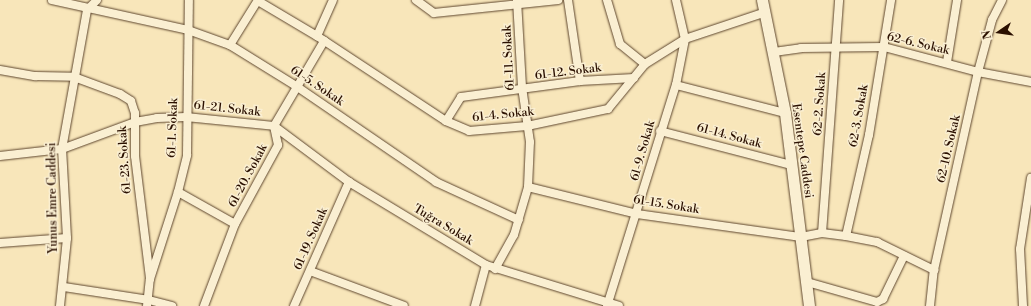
<!DOCTYPE html>
<html>
<head>
<meta charset="utf-8">
<style>
  body { margin:0 }
  #map { position:relative; width:1031px; height:306px; overflow:hidden; background:#f8e6ba; font-family:"Libre Bodoni",serif }
  div>[style] { position:absolute }
  .roads { filter:drop-shadow(0 0 1px #5e462e) drop-shadow(0 0 1px #5e462e) }
  .street>* { height:8px; margin:-4px; padding:0 4px; transform-origin:4px; border-radius:4px; background:#faefd2 }
  .secondary>* { height:11px; margin:-5.5px; padding:0 5.5px; transform-origin:5.5px; border-radius:5.5px; background:#faefd2 }
  span { translate:-50% -50%; white-space:nowrap; text-align:center; line-height:1.15; -webkit-text-stroke:3px #faefd2; paint-order:stroke }
  .street-label { font-size:12px; color:#2b1000 }
  .north { position:absolute; left:979px; top:12px; width:40px; height:40px; -webkit-text-stroke:3px #faefd2; paint-order:stroke; rotate:257deg; font-size:11px; font-weight:700; line-height:16px; text-align:center; color:#2b1000 }
  .north::after { content:''; display:block; margin:auto; width:14px; height:18px; background:#2b1000; clip-path:polygon(50% 0,100% 100%,50% 72%,0 100%) }
</style>
</head>
<body>
<div id="map">
  <div class="roads">
    <div class="street">
      <i style="left:52px;top:0;width:139px;rotate:12.4deg"></i>
      <i style="left:188px;top:30px;width:45px;rotate:19.7deg"></i>
      <i style="left:230px;top:45px;width:78px;rotate:31.8deg"></i>
      <i style="left:296px;top:86px;width:170px;rotate:34.4deg"></i>
      <i style="left:436px;top:182px;width:91px;rotate:24.6deg"></i>
      <i style="left:416px;top:0;width:22px;rotate:36deg"></i>
      <i style="left:434px;top:13px;width:125px;rotate:-6deg"></i>
      <i style="left:568px;top:0;width:82px;rotate:81.6deg"></i>
      <i style="left:607px;top:0;width:46px;rotate:73.5deg"></i>
      <i style="left:620px;top:44px;width:32px;rotate:39deg"></i>
      <i style="left:258px;top:1px;width:69px;rotate:30.7deg"></i>
      <i style="left:317px;top:36px;width:154px;rotate:33.4deg"></i>
      <i style="left:446px;top:121px;width:25px;rotate:23deg"></i>
      <i style="left:469px;top:131px;width:58px;rotate:-4.9deg"></i>
      <i style="left:527px;top:126px;width:83px;rotate:-11.9deg"></i>
      <i style="left:608px;top:109px;width:58px;rotate:-50.6deg"></i>
      <i style="left:645px;top:64px;width:47px;rotate:-32deg"></i>
      <i style="left:685px;top:39px;width:85px;rotate:-18.4deg"></i>
      <i style="left:317px;top:36px;width:39px;rotate:-66deg"></i>
      <i style="left:230px;top:45px;width:53px;rotate:-58.1deg"></i>
      <i style="left:774px;top:52px;width:27px;rotate:-8deg"></i>
      <i style="left:801px;top:48px;width:83px;rotate:-0.7deg"></i>
      <i style="left:884px;top:47px;width:97px;rotate:14.9deg"></i>
      <i style="left:978px;top:72px;width:54px;rotate:10.7deg"></i>
      <i style="left:947px;top:62px;width:63px;rotate:-80.8deg"></i>
      <i style="left:0;top:70px;width:36px;rotate:10deg"></i>
      <i style="left:35px;top:76px;width:39px;rotate:1deg"></i>
      <i style="left:74px;top:77px;width:49px;rotate:20.3deg"></i>
      <i style="left:120px;top:94px;width:13px;rotate:32deg"></i>
      <i style="left:131px;top:101px;width:13px;rotate:72deg"></i>
      <i style="left:135px;top:113px;width:43px;rotate:90deg"></i>
      <i style="left:135px;top:156px;width:124px;rotate:83deg"></i>
      <i style="left:676px;top:85px;width:113px;rotate:14.4deg"></i>
      <i style="left:446px;top:121px;width:28px;rotate:-58deg"></i>
      <i style="left:461px;top:97px;width:120px;rotate:-7.7deg"></i>
      <i style="left:580px;top:81px;width:54px;rotate:-3.2deg"></i>
      <i style="left:660px;top:131px;width:135px;rotate:14.5deg"></i>
      <i style="left:0;top:156px;width:62px;rotate:-6.4deg"></i>
      <i style="left:62px;top:149px;width:78px;rotate:-20.3deg"></i>
      <i style="left:135px;top:122px;width:22px;rotate:-10deg"></i>
      <i style="left:157px;top:118px;width:29px;rotate:-2deg"></i>
      <i style="left:186px;top:117px;width:88px;rotate:5.8deg"></i>
      <i style="left:274px;top:126px;width:94px;rotate:36.7deg"></i>
      <i style="left:349px;top:182px;width:160px;rotate:31.2deg"></i>
      <i style="left:486px;top:265px;width:139px;rotate:17.1deg"></i>
      <i style="left:528px;top:187px;width:112px;rotate:13.9deg"></i>
      <i style="left:637px;top:214px;width:166px;rotate:8deg"></i>
      <i style="left:801px;top:237px;width:21px;rotate:-11deg"></i>
      <i style="left:822px;top:233px;width:24px;rotate:7deg"></i>
      <i style="left:846px;top:236px;width:32px;rotate:11deg"></i>
      <i style="left:877px;top:242px;width:64px;rotate:26.2deg"></i>
      <i style="left:178px;top:192px;width:65px;rotate:29.3deg"></i>
      <i style="left:822px;top:233px;width:234px;rotate:-85.8deg"></i>
      <i style="left:846px;top:236px;width:104px;rotate:-77.2deg"></i>
      <i style="left:869px;top:135px;width:137px;rotate:-80.7deg"></i>
      <i style="left:0;top:243px;width:67px;rotate:-4.3deg"></i>
      <i style="left:495px;top:269px;width:39px;rotate:-61deg"></i>
      <i style="left:514px;top:235px;width:50px;rotate:-73.7deg"></i>
      <i style="left:528px;top:187px;width:45px;rotate:-87.5deg"></i>
      <i style="left:530px;top:142px;width:56px;rotate:-98.3deg"></i>
      <i style="left:522px;top:87px;width:87px;rotate:-93.3deg"></i>
      <i style="left:310px;top:271px;width:100px;rotate:20.4deg"></i>
      <i style="left:807px;top:282px;width:73px;rotate:15.9deg"></i>
      <i style="left:877px;top:302px;width:7px;rotate:-27deg"></i>
      <i style="left:883px;top:299px;width:48px;rotate:-64deg"></i>
      <i style="left:64px;top:287px;width:86px;rotate:8.7deg"></i>
      <i style="left:149px;top:300px;width:24px;rotate:15deg"></i>
      <i style="left:60px;top:306px;width:68px;rotate:-84.1deg"></i>
      <i style="left:67px;top:238px;width:89px;rotate:-93.2deg"></i>
      <i style="left:62px;top:149px;width:141px;rotate:-79.8deg"></i>
      <i style="left:87px;top:10px;width:14px;rotate:-45deg"></i>
      <i style="left:147px;top:306px;width:27px;rotate:-84deg"></i>
      <i style="left:150px;top:279px;width:91px;rotate:-72.2deg"></i>
      <i style="left:178px;top:192px;width:38px;rotate:-76deg"></i>
      <i style="left:187px;top:155px;width:155px;rotate:-89.3deg"></i>
      <i style="left:204px;top:306px;width:88px;rotate:-69.3deg"></i>
      <i style="left:235px;top:224px;width:90px;rotate:-61.4deg"></i>
      <i style="left:278px;top:145px;width:19px;rotate:-102deg"></i>
      <i style="left:274px;top:126px;width:99px;rotate:-59.5deg"></i>
      <i style="left:294px;top:306px;width:136px;rotate:-66.1deg"></i>
      <i style="left:475px;top:306px;width:42px;rotate:-75deg"></i>
      <i style="left:607px;top:306px;width:232px;rotate:-72.7deg"></i>
      <i style="left:676px;top:85px;width:47px;rotate:-78.9deg"></i>
      <i style="left:685px;top:39px;width:40px;rotate:-103deg"></i>
      <i style="left:930px;top:306px;width:36px;rotate:-84deg"></i>
      <i style="left:934px;top:270px;width:203px;rotate:-77.5deg"></i>
      <i style="left:978px;top:72px;width:54px;rotate:-74.9deg"></i>
      <i style="left:992px;top:20px;width:22px;rotate:-63deg"></i>
      <i style="left:1023px;top:306px;width:57px;rotate:-93deg"></i>
      <i style="left:1020px;top:249px;width:72px;rotate:-81.2deg"></i>
    </div>
    <div class="secondary">
      <i style="left:762px;top:0;width:115px;rotate:78.5deg"></i>
      <i style="left:785px;top:113px;width:194px;rotate:82.9deg"></i>
    </div>
  </div>
  <div class="street-label">
    <span style="left:918px;top:44px;rotate:13deg">62-6. Sokak</span>
    <span style="left:509px;top:58px;rotate:-93deg">61-11. Sokak</span>
    <span style="left:568px;top:72px;rotate:-7deg">61-12. Sokak</span>
    <span style="left:317px;top:86px;rotate:34deg">61-5. Sokak</span>
    <span style="left:820px;top:104px;rotate:-86deg">62-2. Sokak</span>
    <span style="left:227px;top:109px;rotate:6deg">61-21. Sokak</span>
    <span style="left:503px;top:115px;rotate:-6deg">61-4. Sokak</span>
    <span style="left:859px;top:116px;rotate:-80deg">62-3. Sokak</span>
    <span style="left:173px;top:128px;rotate:-88deg">61-1. Sokak</span>
    <span style="left:729px;top:136px;rotate:15deg">61-14. Sokak</span>
    <span style="left:949px;top:149px;rotate:-77deg">62-10. Sokak</span>
    <span style="left:643px;top:151px;rotate:-74deg">61-9. Sokak</span>
    <span style="left:802px;top:151px;rotate:82deg">Esentepe Caddesi</span>
    <span style="left:125px;top:160px;rotate:-94deg">61-23. Sokak</span>
    <span style="left:248px;top:176px;rotate:-62deg">61-20. Sokak</span>
    <span style="left:53px;top:198px;rotate:-91deg">Yunus Emre Caddesi</span>
    <span style="left:666px;top:205px;rotate:9deg">61-15. Sokak</span>
    <span style="left:443px;top:225px;rotate:31deg">Tuğra Sokak</span>
    <span style="left:311px;top:239px;rotate:-66deg">61-19. Sokak</span>
  </div>
  <div class="north">N</div>
</div>
</body>
</html>
